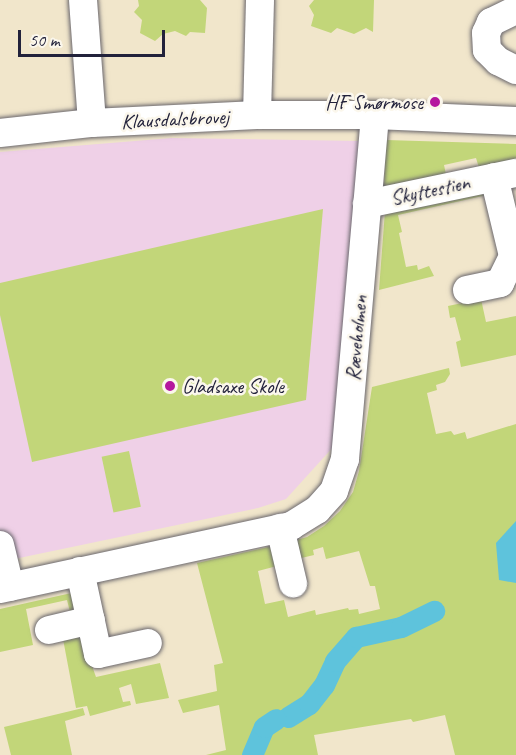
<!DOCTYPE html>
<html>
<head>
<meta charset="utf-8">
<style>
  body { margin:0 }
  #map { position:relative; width:516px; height:755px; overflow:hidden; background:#f1e6cb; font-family:Caveat,sans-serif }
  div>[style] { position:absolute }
  .built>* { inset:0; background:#efd0e7 }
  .green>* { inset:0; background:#c2d679; transform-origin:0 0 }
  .water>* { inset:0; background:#5ec3dc }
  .canal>* { height:21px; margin:-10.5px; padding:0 10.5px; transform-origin:10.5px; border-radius:10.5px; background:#5ec3dc }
  .roads { filter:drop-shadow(0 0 2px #6a676d) drop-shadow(0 0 2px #6a676d) }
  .minor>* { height:28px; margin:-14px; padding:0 14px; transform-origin:14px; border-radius:14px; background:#fff }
  .dots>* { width:16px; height:16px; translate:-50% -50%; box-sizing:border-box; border:3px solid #fbf7ec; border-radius:50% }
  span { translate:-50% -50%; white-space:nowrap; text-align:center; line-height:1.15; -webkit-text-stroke:5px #fbf7ec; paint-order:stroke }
  .poi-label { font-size:21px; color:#22223b }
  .right { translate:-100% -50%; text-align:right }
  .left { translate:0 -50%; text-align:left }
  .street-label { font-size:21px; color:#22223b }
  .scale { position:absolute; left:18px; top:30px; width:147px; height:27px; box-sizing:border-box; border:3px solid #22223b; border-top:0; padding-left:8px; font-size:18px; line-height:21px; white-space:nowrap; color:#22223b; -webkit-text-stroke:4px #fbf7ec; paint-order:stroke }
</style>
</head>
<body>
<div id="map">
  <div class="built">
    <i style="clip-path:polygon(172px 138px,359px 141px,335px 445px,286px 499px,258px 508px,0 562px,0 152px)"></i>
  </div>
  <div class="green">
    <i style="clip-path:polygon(138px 0,200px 0,207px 8px,205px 33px,190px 32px,186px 36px,175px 31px,163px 34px,155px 41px,140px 33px,142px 20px,134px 12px,139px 6px)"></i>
    <i style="clip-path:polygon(314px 0,374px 0,373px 32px,366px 28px,354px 34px,337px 28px,331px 33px,311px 26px,314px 15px,309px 6px)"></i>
    <i style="clip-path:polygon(386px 140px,516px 144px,516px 165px,480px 171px,476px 158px,444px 165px,447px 179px,384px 186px)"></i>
    <i style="clip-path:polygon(481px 189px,487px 195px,398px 215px,402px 232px,399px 233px,406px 267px,417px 265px,418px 270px,429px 266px,434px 276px,379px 290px,385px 211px)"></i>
    <i style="clip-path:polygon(323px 209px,306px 400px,32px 462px,0 315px,0 283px)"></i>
    <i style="clip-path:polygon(481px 299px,486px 322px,516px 316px,516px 355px,461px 367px,456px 342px,461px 340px,455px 317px,450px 318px,448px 306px)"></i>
    <i style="clip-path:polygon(449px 368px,450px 374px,445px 382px,436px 385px,437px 390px,427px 393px,436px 434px,451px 431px,454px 435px,465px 432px,467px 439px,516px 424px,516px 755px,455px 755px,445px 715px,413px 722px,411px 719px,314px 735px,318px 755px,206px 755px,226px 750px,219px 705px,183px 713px,178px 700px,217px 691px,214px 665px,223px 663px,197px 563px,273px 546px,277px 566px,258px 571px,265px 604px,284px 600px,288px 617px,315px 610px,316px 615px,348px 608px,349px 610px,358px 609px,359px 614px,380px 609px,375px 586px,370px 586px,359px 551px,326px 559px,323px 547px,313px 550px,314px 555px,293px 560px,290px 542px,307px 537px,324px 526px,340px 511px,353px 492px,359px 471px,372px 387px)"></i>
    <i style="left:129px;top:451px;width:57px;height:28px;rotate:78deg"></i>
    <i style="clip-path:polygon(76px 592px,78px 606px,71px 616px,67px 600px,26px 609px,33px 645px,0 652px,0 609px)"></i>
    <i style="clip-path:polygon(81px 635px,96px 677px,160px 663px,169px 698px,136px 704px,131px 684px,119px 688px,123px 702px,130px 701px,131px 705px,90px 716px,87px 706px,76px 708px,63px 639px)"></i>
    <i style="clip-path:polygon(83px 708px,85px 715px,65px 721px,72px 755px,11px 755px,4px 727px)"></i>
  </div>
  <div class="water">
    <i style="clip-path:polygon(516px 521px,516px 583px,499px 580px,496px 543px)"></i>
  </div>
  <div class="canal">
    <i style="left:288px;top:717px;width:25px;rotate:-32deg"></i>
    <i style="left:309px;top:704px;width:24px;rotate:-52deg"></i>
    <i style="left:324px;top:685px;width:26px;rotate:-65deg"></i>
    <i style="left:335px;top:661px;width:32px;rotate:-49deg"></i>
    <i style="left:356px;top:637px;width:46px;rotate:-12.5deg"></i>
    <i style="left:401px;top:627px;width:37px;rotate:-26deg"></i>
    <i style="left:252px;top:755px;width:30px;rotate:-67deg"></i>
    <i style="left:264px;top:727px;width:14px;rotate:-34deg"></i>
  </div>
  <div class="roads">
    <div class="minor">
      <i style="left:83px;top:0;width:123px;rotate:85.8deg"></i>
      <i style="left:516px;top:10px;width:28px;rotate:154deg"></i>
      <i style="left:491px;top:22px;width:12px;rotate:114deg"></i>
      <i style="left:486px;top:33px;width:17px;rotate:87deg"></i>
      <i style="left:487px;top:50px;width:16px;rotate:45deg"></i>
      <i style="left:498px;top:61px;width:20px;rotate:27deg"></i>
      <i style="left:257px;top:115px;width:115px;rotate:-88.5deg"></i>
      <i style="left:0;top:133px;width:93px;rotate:-6.2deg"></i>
      <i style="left:92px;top:123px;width:165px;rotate:-2.8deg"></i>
      <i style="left:257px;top:115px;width:118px"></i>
      <i style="left:375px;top:115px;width:141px;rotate:2.4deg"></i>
      <i style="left:367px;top:204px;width:152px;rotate:-11.8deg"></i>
      <i style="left:467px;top:290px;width:34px;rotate:-12deg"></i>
      <i style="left:500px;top:283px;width:30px;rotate:-64deg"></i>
      <i style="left:513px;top:256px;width:81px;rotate:-103.5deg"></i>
      <i style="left:280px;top:528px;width:57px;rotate:76.7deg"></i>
      <i style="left:0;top:545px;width:43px;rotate:76.6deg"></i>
      <i style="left:80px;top:571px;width:85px;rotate:77.8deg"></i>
      <i style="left:98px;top:654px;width:51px;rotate:-12.4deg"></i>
      <i style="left:0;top:589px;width:298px;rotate:-12.2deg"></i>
      <i style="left:291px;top:526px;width:31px;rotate:-32deg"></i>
      <i style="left:317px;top:510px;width:25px;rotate:-48deg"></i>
      <i style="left:334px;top:491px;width:34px;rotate:-71deg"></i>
      <i style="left:345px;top:459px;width:345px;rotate:-85deg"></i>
      <i style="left:49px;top:630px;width:43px;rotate:-13.4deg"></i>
    </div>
  </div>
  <div class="dots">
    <i style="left:435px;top:102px;background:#b5179e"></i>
    <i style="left:170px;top:386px;background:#b5179e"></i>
  </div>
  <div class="poi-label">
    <span class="right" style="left:423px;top:102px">HF Smørmose</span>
    <span class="left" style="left:182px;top:386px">Gladsaxe Skole</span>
  </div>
  <div class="street-label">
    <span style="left:175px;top:119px;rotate:-3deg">Klausdalsbrovej</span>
    <span style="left:430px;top:190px;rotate:-12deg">Skyttestien</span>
    <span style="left:356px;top:338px;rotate:-85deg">Ræveholmen</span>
  </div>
  <div class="scale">50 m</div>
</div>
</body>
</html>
